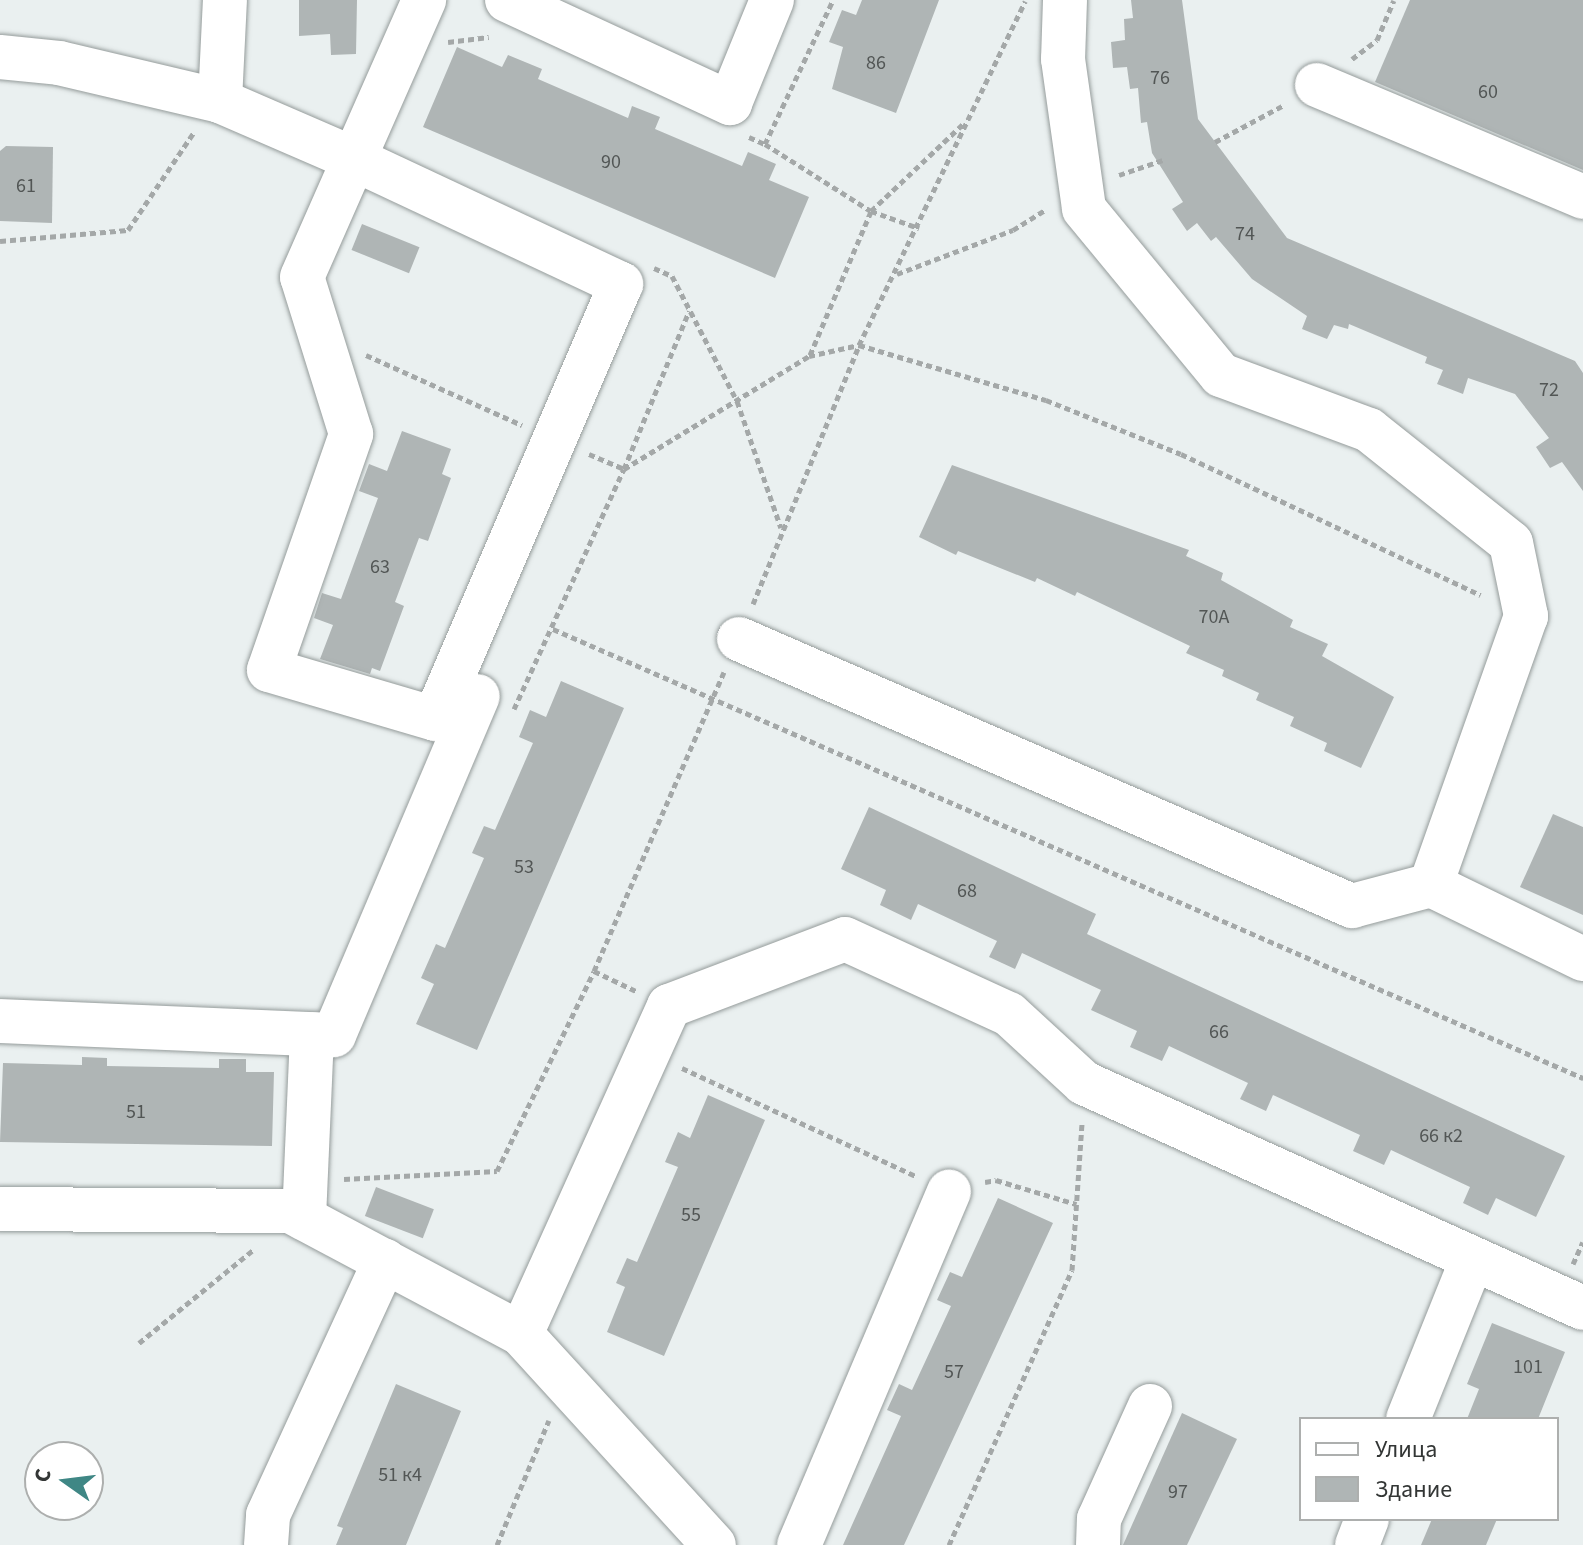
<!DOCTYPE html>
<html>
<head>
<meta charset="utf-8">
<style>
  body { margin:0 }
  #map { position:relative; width:1583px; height:1545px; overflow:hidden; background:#eaf0f0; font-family:"Source Sans 3",sans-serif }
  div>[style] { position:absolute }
  .building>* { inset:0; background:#afb5b5; transform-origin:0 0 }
  .path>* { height:5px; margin-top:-2.5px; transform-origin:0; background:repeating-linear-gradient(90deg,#a4a8a8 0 6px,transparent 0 10px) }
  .roads { filter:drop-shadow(0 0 2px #959c9b) drop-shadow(0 0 2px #959c9b) }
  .minor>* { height:44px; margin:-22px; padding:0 22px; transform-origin:22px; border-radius:22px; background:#fff }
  span { translate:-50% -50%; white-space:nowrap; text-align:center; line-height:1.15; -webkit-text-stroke:6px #fff; paint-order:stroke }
  .number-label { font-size:20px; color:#525655 }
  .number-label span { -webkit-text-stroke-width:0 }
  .legend { position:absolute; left:1299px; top:1417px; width:260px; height:104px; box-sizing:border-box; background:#fff; border:2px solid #adafae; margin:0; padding:10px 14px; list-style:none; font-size:24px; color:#333635 }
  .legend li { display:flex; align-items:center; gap:16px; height:40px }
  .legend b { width:40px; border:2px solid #adafae }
  .north { position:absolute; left:24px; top:1441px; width:80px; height:80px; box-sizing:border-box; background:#fff; border:2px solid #adafae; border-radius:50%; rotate:284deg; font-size:22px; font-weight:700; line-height:32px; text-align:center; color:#333635 }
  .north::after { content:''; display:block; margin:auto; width:28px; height:36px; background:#3f8785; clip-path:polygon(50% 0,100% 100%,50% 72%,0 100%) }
</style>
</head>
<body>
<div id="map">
  <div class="building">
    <i style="clip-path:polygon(299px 0,357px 0,356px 54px,331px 55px,330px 34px,299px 36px)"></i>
    <i style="clip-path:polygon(862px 0,939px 0,896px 113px,832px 89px,843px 47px,829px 42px,842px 10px,856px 15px)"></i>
    <i style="clip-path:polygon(1131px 0,1182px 0,1198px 119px,1287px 238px,1575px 361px,1583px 373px,1583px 491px,1562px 462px,1550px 468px,1536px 447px,1549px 438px,1515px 394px,1468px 378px,1463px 394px,1437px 384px,1443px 370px,1425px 363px,1427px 357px,1349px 324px,1348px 329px,1334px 325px,1327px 339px,1302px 329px,1307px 316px,1252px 279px,1216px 237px,1211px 241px,1197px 223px,1187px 231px,1172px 209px,1183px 202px,1152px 153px,1147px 122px,1141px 123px,1138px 88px,1130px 89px,1127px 67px,1113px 68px,1111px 42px,1125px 40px,1124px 19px,1133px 18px)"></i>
    <i style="clip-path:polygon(1410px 0,1583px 0,1583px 170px,1375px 82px)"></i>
    <i style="clip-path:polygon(457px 47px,502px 67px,508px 55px,542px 69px,538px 79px,628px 118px,632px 106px,660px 117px,655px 129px,742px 166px,748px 152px,776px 164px,769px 180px,809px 197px,775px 278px,423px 127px)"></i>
    <i style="clip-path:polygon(6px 146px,53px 147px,52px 223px,0 221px,0 151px)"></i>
    <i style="left:362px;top:224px;width:62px;height:28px;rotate:22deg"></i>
    <i style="clip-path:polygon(402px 431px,451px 449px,442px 474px,451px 478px,428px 541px,419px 538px,395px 602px,404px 606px,380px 671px,372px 668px,370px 674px,320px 659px,333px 625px,314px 618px,322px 593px,341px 599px,378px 498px,359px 491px,369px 464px,387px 471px)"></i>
    <i style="clip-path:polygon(952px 465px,1189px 550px,1186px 556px,1223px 573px,1221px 580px,1293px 620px,1290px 627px,1328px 644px,1322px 656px,1394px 697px,1361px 768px,1324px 751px,1327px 743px,1290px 726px,1294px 717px,1256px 700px,1259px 693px,1222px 676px,1224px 670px,1186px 653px,1190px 646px,1077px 592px,1075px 596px,1037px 578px,1035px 582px,958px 551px,956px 555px,919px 537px)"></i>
    <i style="clip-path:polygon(561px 681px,624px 708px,477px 1050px,416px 1024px,434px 984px,421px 978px,436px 944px,445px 948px,484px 858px,472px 853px,484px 826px,495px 830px,533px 743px,519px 737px,530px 710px,546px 717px)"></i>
    <i style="clip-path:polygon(869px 807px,1096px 914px,1087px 934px,1565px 1156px,1536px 1217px,1496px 1198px,1488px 1215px,1463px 1203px,1470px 1187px,1391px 1150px,1384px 1165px,1353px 1151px,1360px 1135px,1273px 1095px,1266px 1111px,1240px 1099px,1248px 1083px,1169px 1046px,1162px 1061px,1130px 1047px,1137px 1031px,1091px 1010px,1101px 990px,1022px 953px,1015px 969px,989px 957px,997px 941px,918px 904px,911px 920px,880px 905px,886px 890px,841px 869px)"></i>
    <i style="clip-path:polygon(1553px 814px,1583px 827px,1583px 915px,1520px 887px)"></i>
    <i style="clip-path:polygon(82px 1057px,107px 1058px,107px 1066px,219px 1068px,219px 1059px,246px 1059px,246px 1072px,274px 1072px,272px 1146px,0 1142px,3px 1063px,82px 1065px)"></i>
    <i style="clip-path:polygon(708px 1095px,765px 1120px,664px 1356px,607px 1332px,625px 1287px,616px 1283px,627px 1258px,637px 1262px,678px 1167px,665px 1162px,678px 1132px,690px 1138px)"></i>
    <i style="left:376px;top:1187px;width:62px;height:31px;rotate:21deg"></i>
    <i style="clip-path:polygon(998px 1198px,1053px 1223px,904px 1545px,843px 1545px,901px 1416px,887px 1410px,899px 1384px,912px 1390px,951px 1306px,937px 1300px,950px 1272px,962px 1277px)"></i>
    <i style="clip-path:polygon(1492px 1323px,1565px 1352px,1538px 1419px,1467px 1419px,1479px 1389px,1467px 1384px)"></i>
    <i style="clip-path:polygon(396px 1384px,461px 1411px,406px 1545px,336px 1545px,343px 1528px,337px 1526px)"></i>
    <i style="clip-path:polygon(1182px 1413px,1237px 1439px,1187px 1545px,1123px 1545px)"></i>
    <i style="clip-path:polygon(1432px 1519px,1497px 1519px,1486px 1545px,1421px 1545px)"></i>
  </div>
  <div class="path">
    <i style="left:448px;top:42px;width:41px;rotate:-7deg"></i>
    <i style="left:1352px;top:59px;width:31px;rotate:-37deg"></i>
    <i style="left:1377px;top:40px;width:43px;rotate:-67deg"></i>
    <i style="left:749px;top:137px;width:17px;rotate:24deg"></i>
    <i style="left:765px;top:144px;width:159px;rotate:-64.7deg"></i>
    <i style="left:1215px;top:142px;width:78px;rotate:-28.2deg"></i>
    <i style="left:765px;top:144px;width:125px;rotate:32.3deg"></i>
    <i style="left:871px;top:211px;width:51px;rotate:19.5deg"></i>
    <i style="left:1119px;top:175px;width:46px;rotate:-18.8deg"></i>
    <i style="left:0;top:241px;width:128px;rotate:-4.9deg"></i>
    <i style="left:128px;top:230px;width:118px;rotate:-56deg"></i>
    <i style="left:654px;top:268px;width:20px;rotate:24deg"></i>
    <i style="left:672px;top:276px;width:141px;rotate:62.5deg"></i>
    <i style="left:737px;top:401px;width:134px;rotate:70.9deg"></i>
    <i style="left:897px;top:274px;width:124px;rotate:-20.8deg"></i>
    <i style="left:1013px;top:230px;width:38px;rotate:-32deg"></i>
    <i style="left:366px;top:355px;width:171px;rotate:24.2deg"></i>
    <i style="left:810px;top:355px;width:156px;rotate:-67deg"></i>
    <i style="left:871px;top:211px;width:129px;rotate:-43.4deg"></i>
    <i style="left:589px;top:454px;width:38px;rotate:23deg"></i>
    <i style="left:624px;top:469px;width:217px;rotate:-31.4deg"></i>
    <i style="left:809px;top:356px;width:51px;rotate:-12.4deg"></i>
    <i style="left:859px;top:345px;width:195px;rotate:16.4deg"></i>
    <i style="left:1046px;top:400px;width:145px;rotate:21.8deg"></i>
    <i style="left:1181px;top:454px;width:331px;rotate:25.2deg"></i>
    <i style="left:753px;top:604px;width:280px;rotate:-67.7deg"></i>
    <i style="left:859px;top:345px;width:382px;rotate:-64.2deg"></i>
    <i style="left:553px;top:629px;width:1124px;rotate:23.55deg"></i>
    <i style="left:514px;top:709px;width:264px;rotate:-65.4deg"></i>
    <i style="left:624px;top:469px;width:171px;rotate:-67.6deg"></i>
    <i style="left:594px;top:971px;width:47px;rotate:25.5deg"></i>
    <i style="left:682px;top:1068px;width:258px;rotate:24.8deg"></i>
    <i style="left:344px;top:1179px;width:153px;rotate:-3deg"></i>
    <i style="left:497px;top:1171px;width:222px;rotate:-64.1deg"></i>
    <i style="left:594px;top:971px;width:326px;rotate:-66.5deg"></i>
    <i style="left:985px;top:1182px;width:11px;rotate:-10deg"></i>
    <i style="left:996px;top:1180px;width:84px;rotate:16.7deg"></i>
    <i style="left:1573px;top:1264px;width:24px;rotate:-66deg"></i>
    <i style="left:139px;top:1343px;width:147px;rotate:-39.2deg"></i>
    <i style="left:497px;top:1545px;width:135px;rotate:-67.4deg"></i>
    <i style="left:949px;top:1545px;width:301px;rotate:-65.9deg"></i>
    <i style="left:1072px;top:1270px;width:146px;rotate:-86.1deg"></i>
  </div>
  <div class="roads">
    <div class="minor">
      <i style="left:507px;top:0;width:246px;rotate:24.8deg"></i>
      <i style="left:730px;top:103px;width:111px;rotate:-67.8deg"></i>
      <i style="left:1065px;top:0;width:59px;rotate:91.9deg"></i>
      <i style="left:1063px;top:59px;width:151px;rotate:82deg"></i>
      <i style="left:1084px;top:209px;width:215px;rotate:50.5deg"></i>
      <i style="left:1221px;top:375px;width:158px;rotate:20.4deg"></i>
      <i style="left:1369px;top:430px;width:181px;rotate:38.5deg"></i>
      <i style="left:1511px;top:543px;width:75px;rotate:78.4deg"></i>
      <i style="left:1526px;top:616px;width:285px;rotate:109.5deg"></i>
      <i style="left:0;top:57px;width:59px;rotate:5.8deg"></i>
      <i style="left:59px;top:63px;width:165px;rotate:13.3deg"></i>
      <i style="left:220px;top:101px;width:146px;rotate:23.4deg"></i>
      <i style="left:354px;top:159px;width:174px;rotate:-66.2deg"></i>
      <i style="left:1317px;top:85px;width:289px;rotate:22.8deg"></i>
      <i style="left:220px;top:101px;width:101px;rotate:-87.2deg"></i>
      <i style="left:354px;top:159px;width:295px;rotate:25.1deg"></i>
      <i style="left:621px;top:284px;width:473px;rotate:113.2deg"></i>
      <i style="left:435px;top:719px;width:173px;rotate:-163.6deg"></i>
      <i style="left:269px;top:670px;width:250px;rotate:-70.8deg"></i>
      <i style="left:351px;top:434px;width:164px;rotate:-107.3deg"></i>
      <i style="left:302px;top:277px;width:129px;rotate:-66.2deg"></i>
      <i style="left:739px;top:639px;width:669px;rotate:23.54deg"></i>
      <i style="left:1352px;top:906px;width:82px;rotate:-14.9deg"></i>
      <i style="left:1431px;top:885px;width:169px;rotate:26deg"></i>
      <i style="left:0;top:1021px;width:334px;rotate:2.4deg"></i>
      <i style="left:334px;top:1035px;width:368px;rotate:-67deg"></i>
      <i style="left:0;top:1209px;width:290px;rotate:0.4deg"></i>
      <i style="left:290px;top:1211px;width:262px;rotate:28deg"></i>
      <i style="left:521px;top:1334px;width:360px;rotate:-65.7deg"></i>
      <i style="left:669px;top:1006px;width:188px;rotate:-20.8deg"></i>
      <i style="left:845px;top:939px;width:180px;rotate:24.6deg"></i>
      <i style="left:1009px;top:1014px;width:102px;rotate:42.6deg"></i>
      <i style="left:1084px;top:1083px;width:547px;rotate:24.27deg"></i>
      <i style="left:304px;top:1218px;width:184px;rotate:-87.5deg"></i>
      <i style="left:521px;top:1334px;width:286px;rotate:47.6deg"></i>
      <i style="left:1408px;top:1419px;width:169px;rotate:-68.1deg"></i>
      <i style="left:266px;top:1545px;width:30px;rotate:-86deg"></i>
      <i style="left:268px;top:1515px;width:280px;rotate:-65.3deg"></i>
      <i style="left:799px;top:1545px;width:384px;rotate:-67deg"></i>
      <i style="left:1098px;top:1545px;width:26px;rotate:-88deg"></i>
      <i style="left:1099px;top:1519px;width:124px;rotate:-65.7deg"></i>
      <i style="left:1357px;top:1545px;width:28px;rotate:-69deg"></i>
    </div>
  </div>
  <div class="number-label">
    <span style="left:876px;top:63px">86</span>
    <span style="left:1160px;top:78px">76</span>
    <span style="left:1488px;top:92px">60</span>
    <span style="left:611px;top:162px">90</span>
    <span style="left:26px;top:186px">61</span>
    <span style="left:1245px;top:234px">74</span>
    <span style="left:1549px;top:390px">72</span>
    <span style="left:380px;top:567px">63</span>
    <span style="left:1214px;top:617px">70А</span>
    <span style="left:524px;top:867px">53</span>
    <span style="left:967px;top:891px">68</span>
    <span style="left:1219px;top:1032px">66</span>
    <span style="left:136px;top:1112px">51</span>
    <span style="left:1441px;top:1136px">66 к2</span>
    <span style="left:691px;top:1215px">55</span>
    <span style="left:1528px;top:1367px">101</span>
    <span style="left:954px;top:1372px">57</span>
    <span style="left:400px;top:1475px">51 к4</span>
    <span style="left:1178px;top:1492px">97</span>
  </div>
  <ul class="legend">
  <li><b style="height:10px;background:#fff"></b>Улица</li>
  <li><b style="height:22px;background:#afb5b5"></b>Здание</li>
  </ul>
  <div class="north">С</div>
</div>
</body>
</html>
